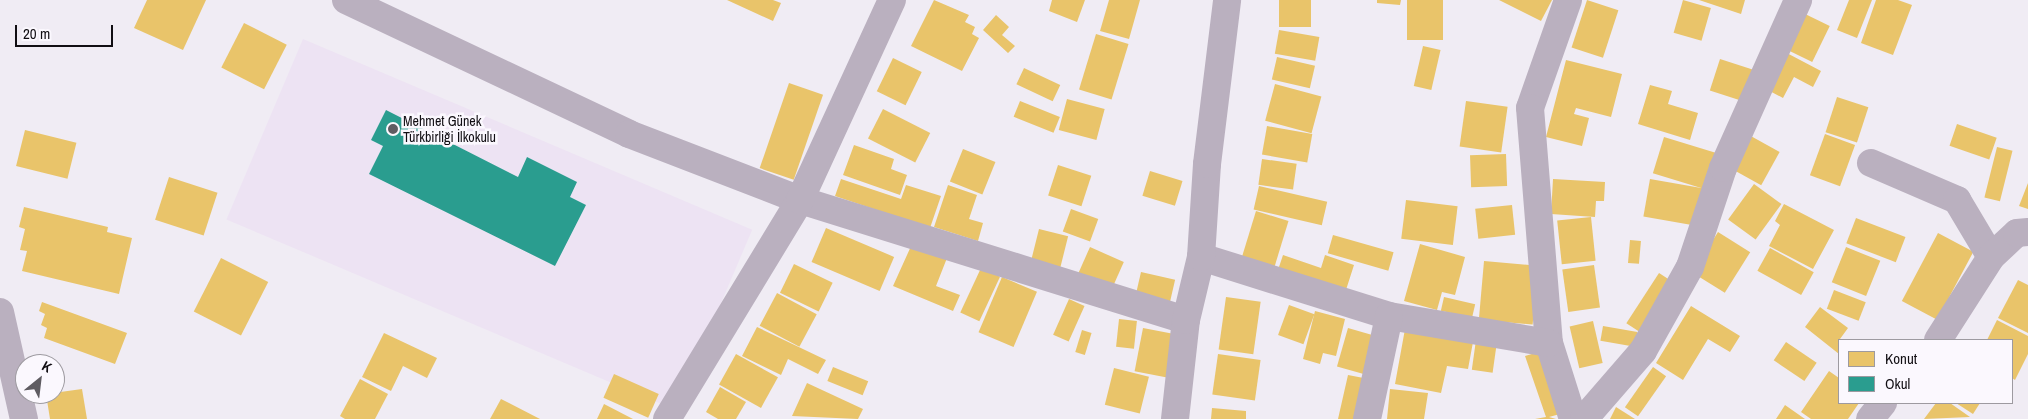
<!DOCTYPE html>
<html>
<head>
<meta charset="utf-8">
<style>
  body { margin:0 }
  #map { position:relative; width:2028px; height:419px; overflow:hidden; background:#f0ecf4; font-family:"Archivo Narrow",sans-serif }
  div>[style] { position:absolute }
  .built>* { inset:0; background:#ede3f3; transform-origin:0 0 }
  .homes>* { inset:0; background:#e9c46a; transform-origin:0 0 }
  .schools>* { inset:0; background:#2a9d8f }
  .minor>* { height:28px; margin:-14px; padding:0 14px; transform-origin:14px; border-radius:14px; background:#bab0bf }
  .tertiary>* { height:28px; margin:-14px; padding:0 14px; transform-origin:14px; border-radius:14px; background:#bab0bf }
  .dots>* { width:14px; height:14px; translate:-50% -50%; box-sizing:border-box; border:2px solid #fbf8fe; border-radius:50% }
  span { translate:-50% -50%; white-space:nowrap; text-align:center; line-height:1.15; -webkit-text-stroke:5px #fbf8fe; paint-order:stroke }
  .poi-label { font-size:14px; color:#110e13 }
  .left { translate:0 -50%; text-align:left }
  .legend { position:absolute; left:1838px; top:339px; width:175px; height:65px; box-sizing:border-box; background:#fbf8fe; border:1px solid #9d9aa0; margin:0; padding:6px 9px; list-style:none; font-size:15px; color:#110e13 }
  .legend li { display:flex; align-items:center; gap:10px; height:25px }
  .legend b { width:25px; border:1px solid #9d9aa0 }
  .north { position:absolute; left:15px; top:354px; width:50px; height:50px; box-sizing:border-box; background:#fbf8fe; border:1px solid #9d9aa0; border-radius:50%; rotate:29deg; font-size:14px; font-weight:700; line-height:20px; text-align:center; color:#110e13 }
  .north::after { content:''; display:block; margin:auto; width:18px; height:22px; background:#5f5c62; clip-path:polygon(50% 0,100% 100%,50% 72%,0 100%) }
  .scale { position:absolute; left:15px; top:25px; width:98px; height:22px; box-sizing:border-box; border:2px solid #110e13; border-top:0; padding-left:6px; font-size:15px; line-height:18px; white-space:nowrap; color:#110e13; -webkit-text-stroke:4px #fbf8fe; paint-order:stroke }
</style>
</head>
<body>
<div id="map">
  <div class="built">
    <i style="left:303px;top:39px;width:488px;height:196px;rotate:23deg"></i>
  </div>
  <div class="homes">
    <i style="clip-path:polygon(147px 0,206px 0,183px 50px,134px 28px)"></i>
    <i style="clip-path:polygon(727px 0,773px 0,781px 3px,773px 21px)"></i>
    <i style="clip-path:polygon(934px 0,969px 15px,965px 22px,975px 27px,972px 34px,979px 38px,962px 71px,911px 46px)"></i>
    <i style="clip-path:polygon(1052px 0,1085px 0,1077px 22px,1049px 11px)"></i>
    <i style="clip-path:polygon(1109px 0,1140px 0,1129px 39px,1100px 31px)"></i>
    <i style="left:1279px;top:0;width:32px;height:27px"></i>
    <i style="clip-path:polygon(1377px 0,1401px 0,1400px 5px,1377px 3px)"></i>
    <i style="left:1407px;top:0;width:36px;height:40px"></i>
    <i style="clip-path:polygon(1499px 0,1552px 0,1541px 21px)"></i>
    <i style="left:1587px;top:0;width:33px;height:50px;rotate:18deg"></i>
    <i style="left:1683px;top:0;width:29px;height:34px;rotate:16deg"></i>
    <i style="clip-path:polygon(1699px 0,1745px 0,1741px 14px)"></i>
    <i style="clip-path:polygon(1849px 0,1872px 0,1857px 38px,1837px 30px)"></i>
    <i style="clip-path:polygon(1876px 0,1898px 0,1912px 5px,1893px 55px,1861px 43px)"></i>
    <i style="left:1801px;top:12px;width:32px;height:40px;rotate:26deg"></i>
    <i style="clip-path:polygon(996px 15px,1009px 27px,1002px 35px,1015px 46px,1008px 53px,983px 30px)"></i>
    <i style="left:244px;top:23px;width:48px;height:50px;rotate:27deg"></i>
    <i style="left:1279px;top:30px;width:41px;height:24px;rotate:10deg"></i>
    <i style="left:1096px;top:34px;width:34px;height:58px;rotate:17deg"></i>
    <i style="left:1423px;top:46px;width:18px;height:41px;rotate:13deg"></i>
    <i style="clip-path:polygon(1783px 51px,1821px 71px,1813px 87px,1794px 77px,1783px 98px,1764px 88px)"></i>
    <i style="left:1277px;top:57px;width:39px;height:23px;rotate:13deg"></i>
    <i style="left:893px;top:58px;width:32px;height:37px;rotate:26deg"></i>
    <i style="left:1720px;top:59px;width:35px;height:33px;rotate:18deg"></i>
    <i style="clip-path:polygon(1566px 60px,1622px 74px,1611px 117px,1576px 108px,1574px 114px,1589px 118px,1582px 146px,1546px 137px)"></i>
    <i style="left:1024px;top:68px;width:40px;height:18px;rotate:25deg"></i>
    <i style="left:789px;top:83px;width:36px;height:90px;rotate:19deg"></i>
    <i style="left:1275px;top:84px;width:48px;height:38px;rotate:15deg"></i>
    <i style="clip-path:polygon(1650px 85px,1672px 91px,1668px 104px,1698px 113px,1690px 140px,1638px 124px)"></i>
    <i style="left:1837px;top:97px;width:33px;height:37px;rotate:18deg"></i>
    <i style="left:1067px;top:99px;width:39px;height:32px;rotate:15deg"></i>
    <i style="left:1020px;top:101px;width:43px;height:17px;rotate:22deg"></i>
    <i style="left:1466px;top:101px;width:42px;height:46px;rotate:8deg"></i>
    <i style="left:883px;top:109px;width:53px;height:33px;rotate:27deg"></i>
    <i style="left:1957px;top:124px;width:42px;height:23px;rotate:19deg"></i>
    <i style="left:1267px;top:126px;width:46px;height:29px;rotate:10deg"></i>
    <i style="left:25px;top:130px;width:53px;height:37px;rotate:14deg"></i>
    <i style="left:1825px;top:134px;width:32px;height:44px;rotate:20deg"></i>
    <i style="left:1749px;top:135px;width:35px;height:38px;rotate:29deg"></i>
    <i style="left:1664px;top:137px;width:59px;height:38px;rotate:17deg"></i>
    <i style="clip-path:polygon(854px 145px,894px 159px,891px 169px,907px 175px,900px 195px,843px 175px)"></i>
    <i style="left:1997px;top:147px;width:16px;height:52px;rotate:14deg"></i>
    <i style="left:963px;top:149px;width:35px;height:35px;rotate:22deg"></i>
    <i style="left:1506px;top:154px;width:32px;height:36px;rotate:88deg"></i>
    <i style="left:1262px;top:159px;width:35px;height:26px;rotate:8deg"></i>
    <i style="left:1058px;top:165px;width:35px;height:32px;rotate:18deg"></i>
    <i style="left:1150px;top:171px;width:34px;height:26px;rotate:17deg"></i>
    <i style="left:169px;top:177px;width:51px;height:45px;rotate:18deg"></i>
    <i style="clip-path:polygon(841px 179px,901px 199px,906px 185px,941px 196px,930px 228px,835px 196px)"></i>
    <i style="clip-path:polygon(1553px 179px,1605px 182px,1604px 201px,1596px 201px,1595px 217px,1551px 214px)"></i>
    <i style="left:1650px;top:179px;width:55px;height:38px;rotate:10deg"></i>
    <i style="clip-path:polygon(2028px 183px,2028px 209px,2019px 206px)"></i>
    <i style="left:1754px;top:184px;width:34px;height:44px;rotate:36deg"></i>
    <i style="clip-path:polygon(948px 185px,977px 195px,969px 219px,983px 223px,978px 241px,934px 227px)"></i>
    <i style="left:1259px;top:186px;width:70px;height:24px;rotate:13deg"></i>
    <i style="left:1406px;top:200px;width:52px;height:39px;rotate:7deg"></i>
    <i style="clip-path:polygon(1784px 204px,1834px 230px,1813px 269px,1769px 246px,1780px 225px,1775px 221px)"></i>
    <i style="left:1512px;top:205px;width:30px;height:37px;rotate:84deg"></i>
    <i style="clip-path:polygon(24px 207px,108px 227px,107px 232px,132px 238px,119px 294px,22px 271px,27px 251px,20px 250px,25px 229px,19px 227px)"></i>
    <i style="left:1071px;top:209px;width:29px;height:24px;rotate:20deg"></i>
    <i style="left:1256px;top:211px;width:34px;height:52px;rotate:17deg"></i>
    <i style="left:1591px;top:217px;width:44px;height:34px;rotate:84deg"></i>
    <i style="left:1856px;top:218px;width:53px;height:27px;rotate:21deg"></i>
    <i style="left:826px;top:228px;width:74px;height:37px;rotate:23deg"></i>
    <i style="left:1039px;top:229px;width:30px;height:33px;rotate:14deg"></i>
    <i style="left:1718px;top:232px;width:38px;height:48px;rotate:32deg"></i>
    <i style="left:1938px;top:233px;width:40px;height:77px;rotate:28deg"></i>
    <i style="left:1333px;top:235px;width:63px;height:19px;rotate:16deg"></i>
    <i style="left:1630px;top:240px;width:11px;height:23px;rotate:5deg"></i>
    <i style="clip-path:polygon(912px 244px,947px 258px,936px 286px,960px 295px,953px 311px,893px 286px)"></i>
    <i style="clip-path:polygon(1420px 244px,1465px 257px,1455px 295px,1442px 292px,1437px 310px,1404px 301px)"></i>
    <i style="left:1090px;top:247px;width:37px;height:30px;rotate:24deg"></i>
    <i style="left:1846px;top:247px;width:37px;height:38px;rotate:22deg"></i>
    <i style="left:1770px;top:248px;width:50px;height:26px;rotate:29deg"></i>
    <i style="clip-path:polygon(1283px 255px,1321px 268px,1325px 255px,1354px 265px,1345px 293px,1278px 270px)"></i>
    <i style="left:221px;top:258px;width:53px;height:60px;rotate:27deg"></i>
    <i style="left:1484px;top:261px;width:54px;height:59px;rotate:5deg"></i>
    <i style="left:794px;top:264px;width:43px;height:32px;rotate:26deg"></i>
    <i style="left:1594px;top:265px;width:43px;height:32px;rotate:82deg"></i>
    <i style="left:981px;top:268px;width:21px;height:49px;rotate:25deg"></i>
    <i style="left:1141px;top:272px;width:35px;height:22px;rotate:13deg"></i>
    <i style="left:1659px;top:273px;width:17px;height:60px;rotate:33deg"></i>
    <i style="left:1002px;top:277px;width:38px;height:60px;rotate:23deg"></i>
    <i style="clip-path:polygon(2018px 280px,2028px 285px,2028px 333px,1998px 318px)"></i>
    <i style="left:1834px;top:290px;width:34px;height:20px;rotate:21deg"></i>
    <i style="left:777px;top:293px;width:45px;height:37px;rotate:28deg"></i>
    <i style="left:1226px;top:297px;width:35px;height:53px;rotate:8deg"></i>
    <i style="left:1444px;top:297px;width:32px;height:14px;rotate:13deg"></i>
    <i style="left:1069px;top:299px;width:17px;height:39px;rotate:24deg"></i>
    <i style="clip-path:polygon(42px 302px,127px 333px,115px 364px,44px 338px,47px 328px,41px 325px,45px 314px,39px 311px)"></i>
    <i style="left:1289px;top:305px;width:27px;height:32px;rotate:20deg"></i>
    <i style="clip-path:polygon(1691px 306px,1740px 336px,1730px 352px,1708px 339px,1683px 380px,1656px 363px)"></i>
    <i style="clip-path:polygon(1820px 307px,1848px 328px,1840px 339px,1839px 354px,1805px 327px)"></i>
    <i style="clip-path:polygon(1315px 311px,1345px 319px,1336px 356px,1323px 353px,1320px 364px,1303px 359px)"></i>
    <i style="left:1119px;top:319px;width:18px;height:28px;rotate:6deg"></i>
    <i style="clip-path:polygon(1997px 320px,2028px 336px,2028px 354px,2015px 380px,2012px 378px,2012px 340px,1987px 340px)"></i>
    <i style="left:1593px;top:321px;width:43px;height:24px;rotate:77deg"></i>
    <i style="left:1603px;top:326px;width:35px;height:15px;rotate:10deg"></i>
    <i style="clip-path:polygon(757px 327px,826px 360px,818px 374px,788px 359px,781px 375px,742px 356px)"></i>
    <i style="left:1143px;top:328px;width:33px;height:44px;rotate:11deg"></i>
    <i style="left:1348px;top:328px;width:36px;height:40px;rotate:16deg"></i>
    <i style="clip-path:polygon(1405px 329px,1473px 342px,1468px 369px,1447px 366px,1441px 393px,1395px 384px)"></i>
    <i style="left:1082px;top:330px;width:10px;height:23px;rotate:17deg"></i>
    <i style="clip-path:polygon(384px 333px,437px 358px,427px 378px,403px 366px,391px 391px,362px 377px)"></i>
    <i style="left:1476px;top:340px;width:21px;height:30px;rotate:8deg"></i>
    <i style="left:1786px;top:342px;width:37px;height:22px;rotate:34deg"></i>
    <i style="clip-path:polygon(1542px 351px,1560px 414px,1549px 417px,1556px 419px,1535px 419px,1546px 417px,1525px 356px)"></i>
    <i style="left:736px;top:354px;width:48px;height:35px;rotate:29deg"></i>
    <i style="left:1218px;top:354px;width:43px;height:41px;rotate:8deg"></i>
    <i style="left:833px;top:367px;width:38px;height:15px;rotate:22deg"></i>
    <i style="left:1653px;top:367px;width:16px;height:49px;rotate:35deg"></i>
    <i style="left:1114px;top:368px;width:36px;height:38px;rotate:14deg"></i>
    <i style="clip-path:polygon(1829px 371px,1839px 378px,1839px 403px,1859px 403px,1848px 419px,1811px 419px,1801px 412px)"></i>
    <i style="left:614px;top:374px;width:49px;height:26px;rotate:24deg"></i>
    <i style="clip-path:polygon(1348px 375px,1374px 380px,1365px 419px,1338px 419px)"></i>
    <i style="clip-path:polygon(360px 379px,388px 394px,375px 419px,345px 419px,340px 416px)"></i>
    <i style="clip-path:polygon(807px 383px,863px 409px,858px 419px,792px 416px)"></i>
    <i style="clip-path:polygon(720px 387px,746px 402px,736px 419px,718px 419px,706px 412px)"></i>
    <i style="clip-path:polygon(82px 389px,87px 419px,50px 419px,46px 394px)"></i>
    <i style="clip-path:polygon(1390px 389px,1428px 393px,1424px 419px,1387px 419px)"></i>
    <i style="clip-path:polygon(501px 399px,540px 419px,490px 419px)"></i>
    <i style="clip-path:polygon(1936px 403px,1950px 403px,1970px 417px,1924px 419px)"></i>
    <i style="clip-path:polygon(1956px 403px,1980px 403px,1973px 414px)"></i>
    <i style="clip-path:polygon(604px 404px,633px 419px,597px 419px)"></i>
    <i style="clip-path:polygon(1785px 405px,1805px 419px,1776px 419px)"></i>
    <i style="clip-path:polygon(1616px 407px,1635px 419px,1610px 419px)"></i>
    <i style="clip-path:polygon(1212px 408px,1246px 411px,1246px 419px,1211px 419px)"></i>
  </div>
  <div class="schools">
    <i style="clip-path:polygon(386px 110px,518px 177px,527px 157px,577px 182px,570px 197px,586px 205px,555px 266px,369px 174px,383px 146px,371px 140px)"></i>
  </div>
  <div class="minor">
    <i style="left:346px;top:0;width:313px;rotate:25.3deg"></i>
    <i style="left:629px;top:134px;width:183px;rotate:21.1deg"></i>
    <i style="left:800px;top:200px;width:404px;rotate:17.3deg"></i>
    <i style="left:1568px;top:0;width:114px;rotate:109.4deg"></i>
    <i style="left:1530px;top:108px;width:236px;rotate:85.4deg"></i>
    <i style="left:1549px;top:343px;width:80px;rotate:72.5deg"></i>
    <i style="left:1871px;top:163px;width:94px;rotate:23.3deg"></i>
    <i style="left:1957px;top:200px;width:66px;rotate:59.2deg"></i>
    <i style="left:1201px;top:257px;width:197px;rotate:17.4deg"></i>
    <i style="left:1389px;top:316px;width:162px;rotate:9.6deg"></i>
    <i style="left:0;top:312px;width:110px;rotate:77.4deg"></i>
    <i style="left:1938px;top:340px;width:98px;rotate:-57.4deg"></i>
    <i style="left:1991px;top:257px;width:35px;rotate:-43deg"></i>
    <i style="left:2017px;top:233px;width:11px;rotate:-5deg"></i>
    <i style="left:1175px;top:419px;width:100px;rotate:-83.7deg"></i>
    <i style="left:1186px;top:320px;width:65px;rotate:-76.6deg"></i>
    <i style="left:1201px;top:257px;width:93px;rotate:-86.3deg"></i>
    <i style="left:1207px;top:164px;width:165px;rotate:-83deg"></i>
    <i style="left:1367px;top:419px;width:105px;rotate:-77.9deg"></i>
    <i style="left:1584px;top:419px;width:90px;rotate:-49.1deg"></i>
    <i style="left:1643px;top:351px;width:96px;rotate:-60.8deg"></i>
    <i style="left:1690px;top:267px;width:104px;rotate:-71.6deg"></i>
    <i style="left:1723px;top:168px;width:184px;rotate:-65.9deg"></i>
    <i style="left:1870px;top:419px;width:21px;rotate:-51deg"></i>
  </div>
  <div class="tertiary">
    <i style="left:667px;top:419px;width:256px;rotate:-58.7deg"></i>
    <i style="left:800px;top:200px;width:220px;rotate:-65.3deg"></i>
  </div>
  <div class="dots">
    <i style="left:393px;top:129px;background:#5f5c62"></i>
  </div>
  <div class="poi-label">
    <span class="left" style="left:403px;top:129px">Mehmet Günek<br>Türkbirliği İlkokulu</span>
  </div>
  <ul class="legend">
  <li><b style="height:14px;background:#e9c46a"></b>Konut</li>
  <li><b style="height:14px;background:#2a9d8f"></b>Okul</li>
  </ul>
  <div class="north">K</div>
  <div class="scale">20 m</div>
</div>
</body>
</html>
